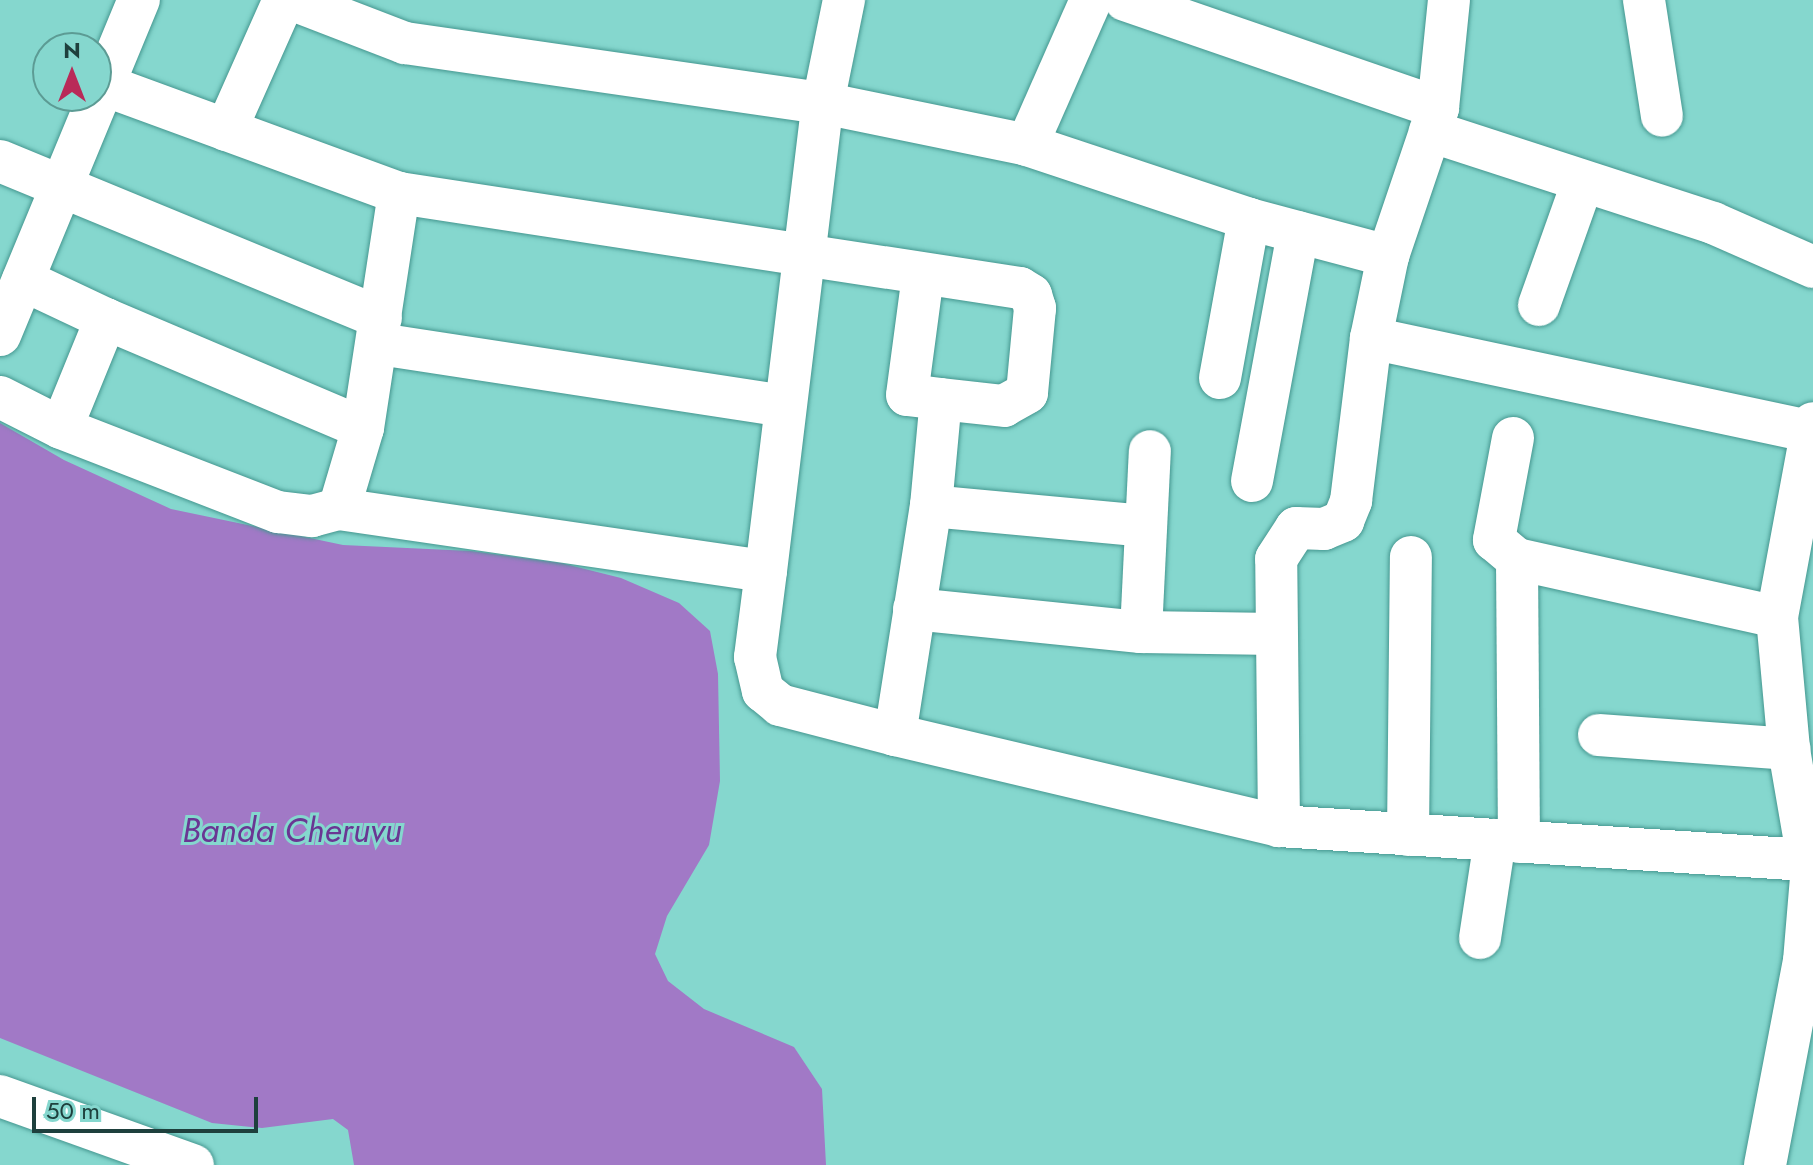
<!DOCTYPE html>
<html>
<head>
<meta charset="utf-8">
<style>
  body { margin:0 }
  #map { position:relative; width:1813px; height:1165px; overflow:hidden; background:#85d7ce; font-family:Jost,sans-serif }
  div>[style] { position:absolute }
  .water>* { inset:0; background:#a179c6 }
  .roads { filter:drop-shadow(0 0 2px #459790) drop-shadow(0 0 2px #459790) }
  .minor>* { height:42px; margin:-21px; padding:0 21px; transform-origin:21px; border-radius:21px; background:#fff }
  span { translate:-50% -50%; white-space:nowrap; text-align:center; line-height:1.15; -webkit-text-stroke:6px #85d7ce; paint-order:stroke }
  .water-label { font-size:34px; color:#6a3693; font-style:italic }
  .north { position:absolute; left:32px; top:32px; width:80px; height:80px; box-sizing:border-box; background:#85d7ce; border:2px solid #5c9b94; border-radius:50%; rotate:0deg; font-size:22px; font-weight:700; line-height:32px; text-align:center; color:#1e403d }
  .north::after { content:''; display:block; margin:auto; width:28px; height:36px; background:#b92a58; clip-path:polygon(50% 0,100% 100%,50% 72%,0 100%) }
  .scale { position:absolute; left:32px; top:1097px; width:226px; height:36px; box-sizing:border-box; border:4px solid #1e403d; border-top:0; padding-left:10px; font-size:24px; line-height:28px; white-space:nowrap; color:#1e403d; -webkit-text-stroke:6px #85d7ce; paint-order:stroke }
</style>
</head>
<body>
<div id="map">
  <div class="water">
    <i style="clip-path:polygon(0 423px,64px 460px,171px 509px,343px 545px,471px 551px,561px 563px,621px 578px,679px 603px,710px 631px,718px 674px,720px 781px,709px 845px,667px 916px,655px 954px,668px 981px,704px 1009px,794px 1047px,822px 1089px,826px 1165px,354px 1165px,348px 1130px,333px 1119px,262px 1128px,212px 1123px,0 1038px)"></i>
  </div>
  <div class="roads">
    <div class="minor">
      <i style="left:293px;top:0;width:120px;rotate:21deg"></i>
      <i style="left:405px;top:43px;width:422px;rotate:8.2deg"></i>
      <i style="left:823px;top:103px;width:208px;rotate:11.6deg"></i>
      <i style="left:1027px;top:145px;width:234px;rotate:18.4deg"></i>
      <i style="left:1249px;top:219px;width:144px;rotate:14.9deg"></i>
      <i style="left:1125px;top:0;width:331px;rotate:19deg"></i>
      <i style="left:1644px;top:0;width:117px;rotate:81.2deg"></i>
      <i style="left:104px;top:85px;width:314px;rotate:20.1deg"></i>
      <i style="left:399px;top:193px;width:628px;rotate:8.7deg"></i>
      <i style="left:1020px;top:288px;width:13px;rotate:32deg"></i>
      <i style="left:1031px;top:295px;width:14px;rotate:73deg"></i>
      <i style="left:1035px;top:308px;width:85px;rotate:95.4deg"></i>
      <i style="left:1027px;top:393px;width:26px;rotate:151deg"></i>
      <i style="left:1004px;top:406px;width:63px;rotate:-173.7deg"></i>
      <i style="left:226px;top:130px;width:142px;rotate:-66deg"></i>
      <i style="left:1430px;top:131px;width:298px;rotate:18deg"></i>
      <i style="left:1713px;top:223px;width:109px;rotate:23.7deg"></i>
      <i style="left:1027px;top:145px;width:158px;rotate:-66.2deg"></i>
      <i style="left:0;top:161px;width:412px;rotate:22.4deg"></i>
      <i style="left:23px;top:280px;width:92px;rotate:25.2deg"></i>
      <i style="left:1539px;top:305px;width:128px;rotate:-70.4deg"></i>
      <i style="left:0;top:335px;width:363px;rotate:-67.5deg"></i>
      <i style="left:1371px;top:338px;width:452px;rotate:12deg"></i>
      <i style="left:379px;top:344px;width:409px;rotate:8.7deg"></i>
      <i style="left:1220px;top:378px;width:162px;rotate:-79.7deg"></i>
      <i style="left:0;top:397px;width:68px;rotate:26.9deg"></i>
      <i style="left:61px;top:428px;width:233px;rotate:21.2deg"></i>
      <i style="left:278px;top:512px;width:34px;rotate:7deg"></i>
      <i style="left:312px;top:516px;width:28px;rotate:-15deg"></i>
      <i style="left:339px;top:509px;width:431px;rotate:8.3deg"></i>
      <i style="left:766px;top:571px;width:87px;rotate:97.3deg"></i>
      <i style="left:755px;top:657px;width:35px;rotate:77deg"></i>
      <i style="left:763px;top:691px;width:22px;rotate:39deg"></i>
      <i style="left:780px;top:705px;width:119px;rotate:14.6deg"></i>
      <i style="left:895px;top:735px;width:395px;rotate:13.3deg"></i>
      <i style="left:1279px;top:826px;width:528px;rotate:3.69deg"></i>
      <i style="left:70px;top:407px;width:95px;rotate:-67.8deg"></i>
      <i style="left:106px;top:319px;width:279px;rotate:23deg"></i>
      <i style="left:1513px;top:438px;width:104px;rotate:100.6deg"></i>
      <i style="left:1494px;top:540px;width:30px;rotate:40deg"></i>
      <i style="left:1517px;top:559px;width:266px;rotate:12.6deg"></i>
      <i style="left:1252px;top:481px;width:253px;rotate:-79.5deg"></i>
      <i style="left:931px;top:506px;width:215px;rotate:5.3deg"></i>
      <i style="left:339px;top:509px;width:84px;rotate:-73.5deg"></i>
      <i style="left:363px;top:428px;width:238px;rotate:-81.3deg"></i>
      <i style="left:1517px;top:559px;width:283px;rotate:89.6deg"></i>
      <i style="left:766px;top:571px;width:471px;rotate:-83.1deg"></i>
      <i style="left:823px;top:103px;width:105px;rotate:-78.5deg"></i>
      <i style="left:914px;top:609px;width:228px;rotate:5.8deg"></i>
      <i style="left:1141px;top:632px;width:135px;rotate:0.8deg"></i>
      <i style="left:1141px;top:632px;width:181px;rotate:-87.2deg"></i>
      <i style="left:895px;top:735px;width:232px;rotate:-81.1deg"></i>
      <i style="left:931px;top:506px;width:107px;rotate:-84.7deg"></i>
      <i style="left:941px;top:399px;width:34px;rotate:-173deg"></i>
      <i style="left:907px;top:395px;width:121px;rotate:-82.4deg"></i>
      <i style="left:1599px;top:735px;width:191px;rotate:4.2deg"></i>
      <i style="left:1279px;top:826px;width:267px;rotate:-90.6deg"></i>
      <i style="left:1276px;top:559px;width:37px;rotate:-57deg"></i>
      <i style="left:1296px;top:528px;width:28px;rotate:2deg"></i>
      <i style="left:1324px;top:529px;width:21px;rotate:-23deg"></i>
      <i style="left:1343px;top:521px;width:22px;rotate:-68deg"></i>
      <i style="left:1351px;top:501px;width:164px;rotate:-83deg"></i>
      <i style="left:1371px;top:338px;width:84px;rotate:-78.3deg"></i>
      <i style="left:1388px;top:256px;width:156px;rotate:-71.3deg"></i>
      <i style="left:1438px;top:108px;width:109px;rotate:-84.2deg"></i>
      <i style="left:1408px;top:835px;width:278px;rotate:-89.4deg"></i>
      <i style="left:1480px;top:938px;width:99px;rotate:-81.3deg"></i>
      <i style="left:0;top:1096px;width:205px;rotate:19.7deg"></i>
      <i style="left:1765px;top:1165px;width:208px;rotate:-79.2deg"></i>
      <i style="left:1804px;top:961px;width:84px;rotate:-85.2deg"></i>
      <i style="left:1811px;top:877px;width:130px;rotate:-99.8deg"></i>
      <i style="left:1789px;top:749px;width:133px;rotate:-95.2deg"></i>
      <i style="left:1777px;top:617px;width:197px;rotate:-79.5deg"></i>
    </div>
  </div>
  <div class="water-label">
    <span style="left:292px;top:831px">Banda Cheruvu</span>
  </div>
  <div class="north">N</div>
  <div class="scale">50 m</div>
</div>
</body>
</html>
